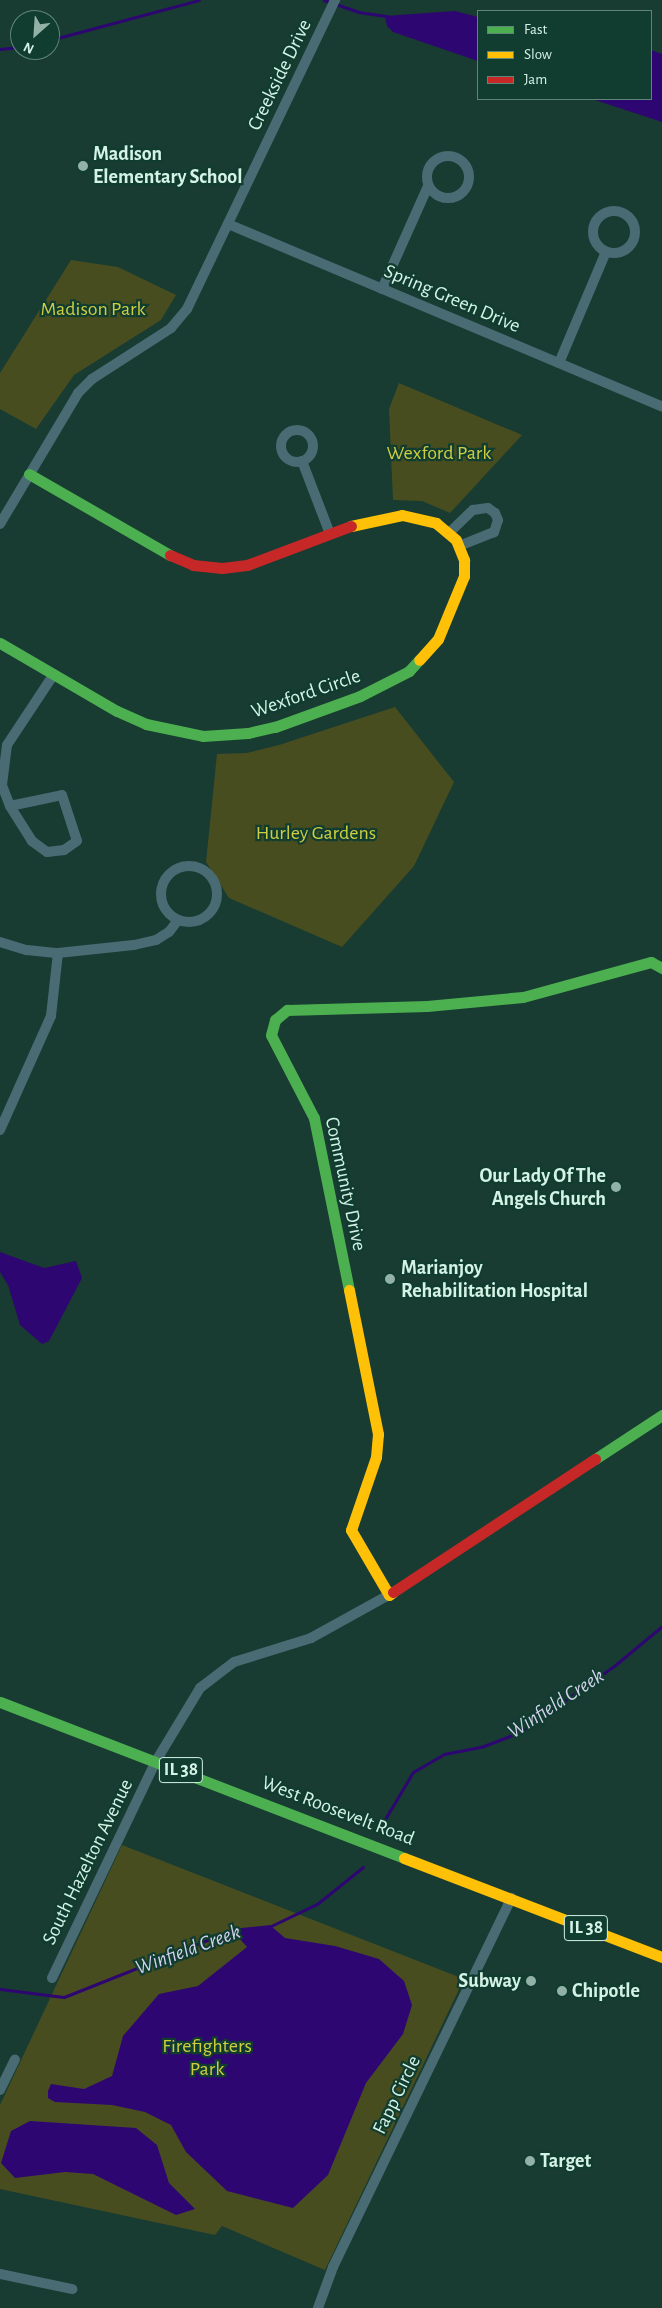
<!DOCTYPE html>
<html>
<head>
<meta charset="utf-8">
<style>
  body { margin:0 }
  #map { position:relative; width:662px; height:2308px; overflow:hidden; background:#183b32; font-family:"Alegreya Sans",sans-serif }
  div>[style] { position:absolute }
  .green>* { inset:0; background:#484d20 }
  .water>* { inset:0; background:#2e0671 }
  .stream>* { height:3px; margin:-1.5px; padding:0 1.5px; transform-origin:1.5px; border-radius:1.5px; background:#2e0671 }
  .street>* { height:10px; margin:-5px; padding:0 5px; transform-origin:5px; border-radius:5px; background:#496b74 }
  .street>.ring { margin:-5px; padding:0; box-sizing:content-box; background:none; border:10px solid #496b74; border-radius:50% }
  .fast>* { height:11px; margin:-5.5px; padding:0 5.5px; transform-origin:5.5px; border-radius:5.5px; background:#4caf50 }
  .slow>* { height:11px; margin:-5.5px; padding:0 5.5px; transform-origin:5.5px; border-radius:5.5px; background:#ffc107 }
  .jam>* { height:11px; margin:-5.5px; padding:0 5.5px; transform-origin:5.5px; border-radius:5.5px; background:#c62828 }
  .dots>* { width:14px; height:14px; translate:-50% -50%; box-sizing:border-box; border:2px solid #103d2f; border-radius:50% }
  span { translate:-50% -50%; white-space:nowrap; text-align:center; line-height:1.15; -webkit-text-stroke:4.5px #103d2f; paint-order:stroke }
  .shield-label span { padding:1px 4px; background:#103d2f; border:1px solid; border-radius:4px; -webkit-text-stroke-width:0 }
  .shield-label { font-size:19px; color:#d5f2e6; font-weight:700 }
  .street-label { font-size:20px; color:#d5f2e6 }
  .poi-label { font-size:20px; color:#d5f2e6; font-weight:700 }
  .left { translate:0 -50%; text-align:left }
  .right { translate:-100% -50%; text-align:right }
  .park-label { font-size:20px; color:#cfcd41 }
  .water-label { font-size:21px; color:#d3d1ee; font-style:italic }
  .legend { position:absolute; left:477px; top:10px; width:175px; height:90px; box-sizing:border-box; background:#103d2f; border:1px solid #5f8578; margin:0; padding:6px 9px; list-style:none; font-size:15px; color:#d5f2e6 }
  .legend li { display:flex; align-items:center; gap:10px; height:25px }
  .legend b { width:25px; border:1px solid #5f8578 }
  .north { position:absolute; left:10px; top:10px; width:50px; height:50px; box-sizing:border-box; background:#103d2f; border:1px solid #5f8578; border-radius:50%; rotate:206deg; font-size:14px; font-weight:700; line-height:20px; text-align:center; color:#d5f2e6 }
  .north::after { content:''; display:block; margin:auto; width:18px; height:22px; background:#93b2a7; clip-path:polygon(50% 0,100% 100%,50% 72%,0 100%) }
</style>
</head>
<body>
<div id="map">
  <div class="green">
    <i style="clip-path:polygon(71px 260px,118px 267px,176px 295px,161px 320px,74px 375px,36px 429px,0 409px,0 373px)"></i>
    <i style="clip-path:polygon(399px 383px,522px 435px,450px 513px,422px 501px,393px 500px,389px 409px)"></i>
    <i style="clip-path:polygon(395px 707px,454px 782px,414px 866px,342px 947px,229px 898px,206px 862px,217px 754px,247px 753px,279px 745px)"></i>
    <i style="clip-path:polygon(122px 1845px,464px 1979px,325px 2270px,222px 2226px,215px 2235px,0 2189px,0 2105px)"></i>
  </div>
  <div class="water">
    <i style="clip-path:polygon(455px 11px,478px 17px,478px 61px,393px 32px,387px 26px,385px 16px)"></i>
    <i style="clip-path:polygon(651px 50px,662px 54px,662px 122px,592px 99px,651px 99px)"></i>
    <i style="clip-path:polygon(0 1252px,44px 1268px,76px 1261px,82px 1278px,49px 1341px,42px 1344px,20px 1325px,8px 1285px,0 1272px)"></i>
    <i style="clip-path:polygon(271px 1926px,285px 1938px,335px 1946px,379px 1959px,404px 1981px,412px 2005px,403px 2034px,366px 2083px,328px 2175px,293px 2208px,227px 2191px,186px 2152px,171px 2125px,145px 2112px,112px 2105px,55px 2102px,48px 2098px,48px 2091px,51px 2084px,84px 2089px,112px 2076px,123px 2036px,159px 1994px,198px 1986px,247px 1947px,232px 1930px)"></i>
    <i style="clip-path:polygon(30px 2121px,136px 2128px,157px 2145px,169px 2183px,195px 2209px,176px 2215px,93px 2174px,65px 2172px,15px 2178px,1px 2163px,11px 2131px)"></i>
  </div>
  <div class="stream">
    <i style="left:324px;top:0;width:36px;rotate:19deg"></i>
    <i style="left:358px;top:12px;width:30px;rotate:8deg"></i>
    <i style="left:50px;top:40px;width:154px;rotate:-15deg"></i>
    <i style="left:0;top:49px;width:20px;rotate:-6deg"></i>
    <i style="left:382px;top:1824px;width:61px;rotate:-59.2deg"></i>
    <i style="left:413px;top:1772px;width:36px;rotate:-30deg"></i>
    <i style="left:444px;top:1754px;width:38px;rotate:-11deg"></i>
    <i style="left:481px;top:1747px;width:42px;rotate:-21deg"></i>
    <i style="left:520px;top:1732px;width:115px;rotate:-35.1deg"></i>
    <i style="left:614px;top:1666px;width:62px;rotate:-39.8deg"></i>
    <i style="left:0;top:1989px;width:64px;rotate:7.1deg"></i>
    <i style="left:64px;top:1997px;width:181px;rotate:-21.7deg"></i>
    <i style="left:232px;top:1930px;width:39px;rotate:-6deg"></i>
    <i style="left:271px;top:1926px;width:51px;rotate:-25.6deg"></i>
    <i style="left:317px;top:1904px;width:59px;rotate:-38.8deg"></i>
  </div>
  <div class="street">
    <i class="ring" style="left:427px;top:156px;width:32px;height:32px"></i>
    <i class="ring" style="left:593px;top:211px;width:32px;height:32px"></i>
    <i style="left:228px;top:224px;width:471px;rotate:22.8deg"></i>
    <i style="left:382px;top:289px;width:113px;rotate:-65.9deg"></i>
    <i style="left:559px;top:363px;width:121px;rotate:-67.1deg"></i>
    <i class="ring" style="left:281px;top:430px;width:22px;height:22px"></i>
    <i style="left:302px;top:461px;width:78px;rotate:69deg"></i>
    <i style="left:0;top:524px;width:152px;rotate:-59.2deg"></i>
    <i style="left:78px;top:393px;width:20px;rotate:-45deg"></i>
    <i style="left:92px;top:379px;width:94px;rotate:-32.8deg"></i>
    <i style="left:171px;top:328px;width:25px;rotate:-50deg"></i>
    <i style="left:187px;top:309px;width:343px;rotate:-64.4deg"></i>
    <i style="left:450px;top:532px;width:32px;rotate:-44deg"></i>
    <i style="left:473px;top:510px;width:15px;rotate:-8deg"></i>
    <i style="left:488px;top:508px;width:9px;rotate:36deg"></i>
    <i style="left:495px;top:513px;width:8px;rotate:67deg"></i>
    <i style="left:498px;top:520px;width:13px;rotate:108deg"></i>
    <i style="left:494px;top:532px;width:38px;rotate:158deg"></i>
    <i style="left:62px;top:795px;width:48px;rotate:71.9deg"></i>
    <i style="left:77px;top:841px;width:16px;rotate:145deg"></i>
    <i style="left:64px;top:850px;width:17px;rotate:173deg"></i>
    <i style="left:47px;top:852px;width:19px;rotate:-144deg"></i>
    <i style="left:32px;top:841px;width:41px;rotate:-122.2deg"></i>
    <i style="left:10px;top:806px;width:53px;rotate:-11.9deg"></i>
    <i style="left:10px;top:806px;width:22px;rotate:-111deg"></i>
    <i style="left:2px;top:785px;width:40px;rotate:-82.9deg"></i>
    <i style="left:7px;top:745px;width:85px;rotate:-56.5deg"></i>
    <i class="ring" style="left:161px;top:866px;width:46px;height:46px"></i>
    <i style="left:0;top:942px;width:28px;rotate:17deg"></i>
    <i style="left:27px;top:950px;width:31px;rotate:6deg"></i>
    <i style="left:58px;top:953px;width:76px;rotate:-6deg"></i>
    <i style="left:134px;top:945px;width:23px;rotate:-13deg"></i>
    <i style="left:156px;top:940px;width:15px;rotate:-32deg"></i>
    <i style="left:169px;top:932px;width:15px;rotate:-53deg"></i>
    <i style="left:0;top:1130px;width:125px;rotate:-65.9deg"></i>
    <i style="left:51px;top:1016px;width:63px;rotate:-83.7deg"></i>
    <i style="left:52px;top:1978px;width:241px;rotate:-64.4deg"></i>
    <i style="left:156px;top:1761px;width:85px;rotate:-58.9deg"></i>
    <i style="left:200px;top:1688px;width:43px;rotate:-37.4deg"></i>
    <i style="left:234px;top:1662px;width:81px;rotate:-17.3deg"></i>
    <i style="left:311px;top:1638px;width:89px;rotate:-28.9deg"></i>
    <i style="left:0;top:2090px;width:34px;rotate:-64deg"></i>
    <i style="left:0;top:2274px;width:74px;rotate:11.8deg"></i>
    <i style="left:318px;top:2308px;width:44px;rotate:-69.9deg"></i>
    <i style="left:333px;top:2267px;width:410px;rotate:-64.2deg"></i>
  </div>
  <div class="fast">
    <i style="left:29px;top:474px;width:163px;rotate:29.9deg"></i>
    <i style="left:0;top:643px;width:135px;rotate:30.2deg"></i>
    <i style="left:117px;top:711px;width:32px;rotate:24deg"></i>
    <i style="left:146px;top:724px;width:58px;rotate:11.9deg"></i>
    <i style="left:203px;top:736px;width:45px;rotate:-3.8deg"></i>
    <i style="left:248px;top:733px;width:28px;rotate:-13deg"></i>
    <i style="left:275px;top:727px;width:90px;rotate:-20deg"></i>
    <i style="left:360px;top:696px;width:55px;rotate:-27deg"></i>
    <i style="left:409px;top:671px;width:15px;rotate:-48deg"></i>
    <i style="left:349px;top:1290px;width:176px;rotate:-101.5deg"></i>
    <i style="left:314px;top:1118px;width:93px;rotate:-117.4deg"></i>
    <i style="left:271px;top:1035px;width:16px;rotate:-75deg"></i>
    <i style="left:275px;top:1020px;width:16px;rotate:-40deg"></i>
    <i style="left:287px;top:1010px;width:140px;rotate:-1.6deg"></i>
    <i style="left:427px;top:1006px;width:96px;rotate:-5.4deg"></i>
    <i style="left:523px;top:997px;width:133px;rotate:-15.3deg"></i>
    <i style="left:651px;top:962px;width:13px;rotate:29deg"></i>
    <i style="left:595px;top:1459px;width:80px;rotate:-33.3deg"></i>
    <i style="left:0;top:1702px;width:433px;rotate:21.1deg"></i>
  </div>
  <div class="slow">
    <i style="left:351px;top:526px;width:52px;rotate:-12.2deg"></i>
    <i style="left:402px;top:515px;width:35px;rotate:13deg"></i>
    <i style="left:436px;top:523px;width:26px;rotate:40deg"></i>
    <i style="left:456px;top:540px;width:22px;rotate:68deg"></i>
    <i style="left:464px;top:560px;width:16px;rotate:90deg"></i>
    <i style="left:464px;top:576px;width:68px;rotate:112.4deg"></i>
    <i style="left:438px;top:639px;width:28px;rotate:132deg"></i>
    <i style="left:349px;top:1290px;width:147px;rotate:78.6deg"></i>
    <i style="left:378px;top:1434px;width:23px;rotate:95deg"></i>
    <i style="left:376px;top:1457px;width:77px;rotate:108.9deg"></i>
    <i style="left:351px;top:1530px;width:75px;rotate:59.7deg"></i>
    <i style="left:389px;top:1595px;width:5px;rotate:-37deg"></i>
    <i style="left:404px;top:1858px;width:276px;rotate:21deg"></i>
  </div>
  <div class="jam">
    <i style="left:170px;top:555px;width:25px;rotate:23deg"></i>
    <i style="left:193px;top:565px;width:29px;rotate:6deg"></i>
    <i style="left:222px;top:568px;width:25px;rotate:-7deg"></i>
    <i style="left:247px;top:565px;width:111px;rotate:-20.6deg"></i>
    <i style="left:393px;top:1592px;width:242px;rotate:-33.4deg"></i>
  </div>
  <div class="dots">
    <i style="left:83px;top:166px;background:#93b2a7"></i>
    <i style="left:616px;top:1187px;background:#93b2a7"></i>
    <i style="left:390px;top:1279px;background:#93b2a7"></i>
    <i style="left:531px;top:1981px;background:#93b2a7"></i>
    <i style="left:562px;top:1991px;background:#93b2a7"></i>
    <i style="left:530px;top:2161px;background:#93b2a7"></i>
  </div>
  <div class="shield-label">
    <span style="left:181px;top:1770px">IL 38</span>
    <span style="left:586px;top:1928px">IL 38</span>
  </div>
  <div class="street-label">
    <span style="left:280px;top:75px;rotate:-64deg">Creekside Drive</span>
    <span style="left:452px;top:299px;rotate:23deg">Spring Green Drive</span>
    <span style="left:306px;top:694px;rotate:-19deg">Wexford Circle</span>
    <span style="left:345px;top:1184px;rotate:78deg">Community Drive</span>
    <span style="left:338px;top:1811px;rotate:21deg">West Roosevelt Road</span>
    <span style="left:88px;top:1862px;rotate:-64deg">South Hazelton Avenue</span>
    <span style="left:397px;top:2095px;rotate:-64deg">Fapp Circle</span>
  </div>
  <div class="poi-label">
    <span class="left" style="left:93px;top:166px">Madison<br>Elementary School</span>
    <span class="right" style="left:606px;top:1188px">Our Lady Of The<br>Angels Church</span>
    <span class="left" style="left:401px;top:1280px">Marianjoy<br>Rehabilitation Hospital</span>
    <span class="right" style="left:521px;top:1981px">Subway</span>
    <span class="left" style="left:572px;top:1991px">Chipotle</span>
    <span class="left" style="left:540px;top:2161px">Target</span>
  </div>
  <div class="park-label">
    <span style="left:93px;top:309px">Madison Park</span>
    <span style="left:439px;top:453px">Wexford Park</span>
    <span style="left:316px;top:833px">Hurley Gardens</span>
    <span style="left:207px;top:2058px">Firefighters<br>Park</span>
  </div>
  <div class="water-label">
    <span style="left:556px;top:1704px;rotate:-33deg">Winfield Creek</span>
    <span style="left:188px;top:1950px;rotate:-20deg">Winfield Creek</span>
  </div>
  <ul class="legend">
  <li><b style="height:6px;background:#4caf50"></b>Fast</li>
  <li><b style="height:6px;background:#ffc107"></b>Slow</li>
  <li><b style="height:6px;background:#c62828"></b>Jam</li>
  </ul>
  <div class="north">N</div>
</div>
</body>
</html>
